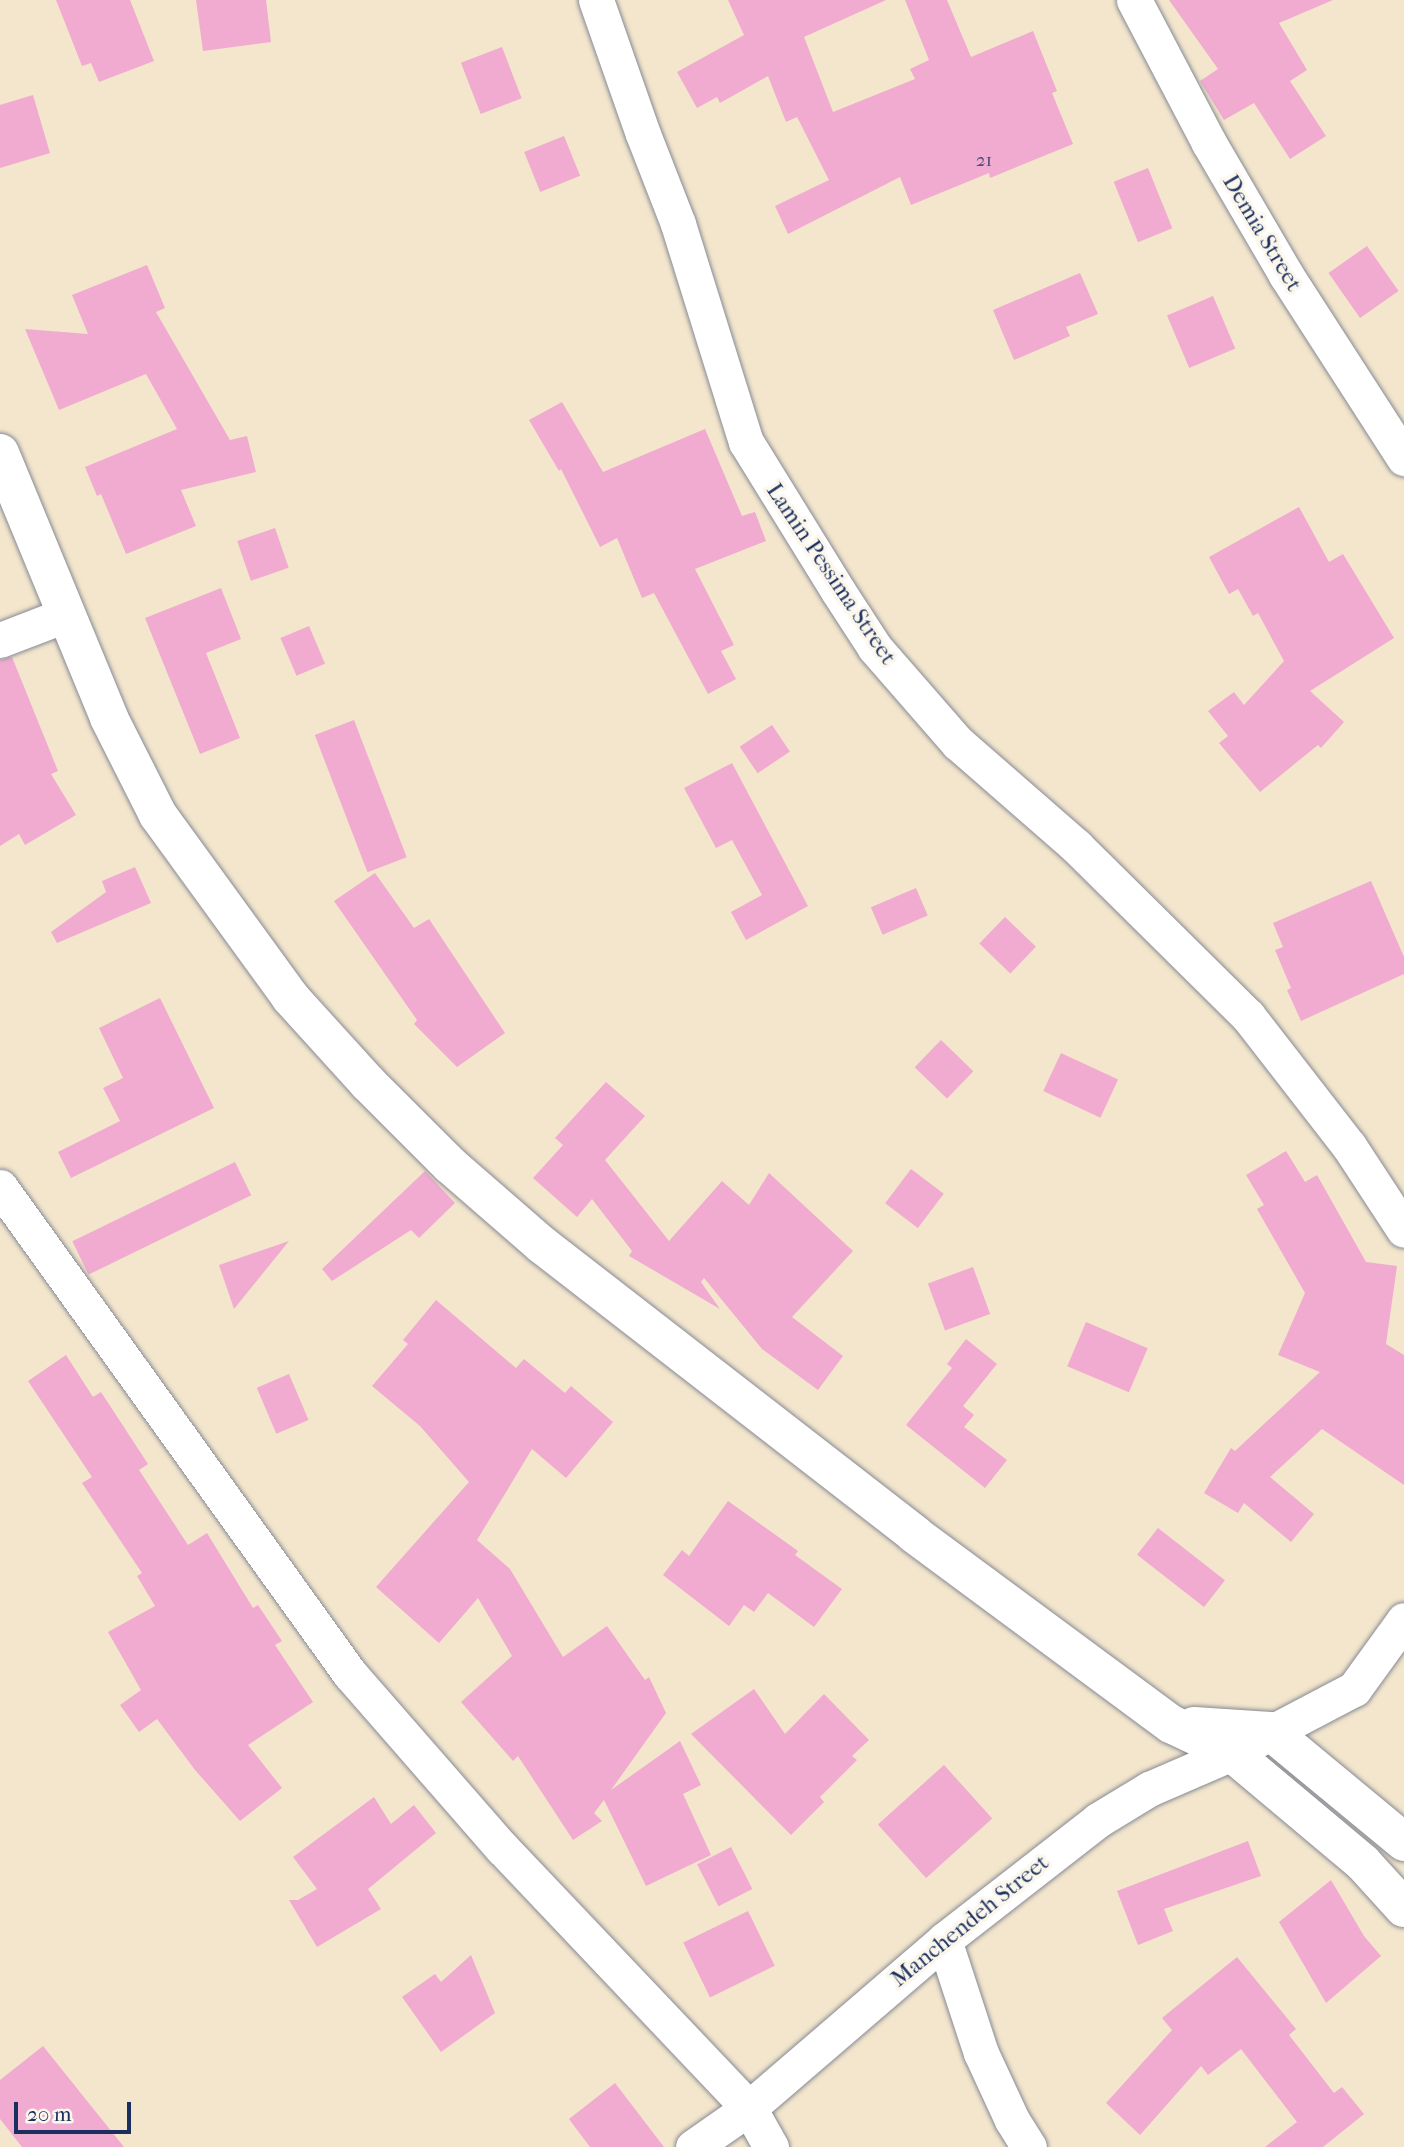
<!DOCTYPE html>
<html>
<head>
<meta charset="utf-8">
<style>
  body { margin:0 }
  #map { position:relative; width:1404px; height:2147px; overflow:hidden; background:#f3e6cc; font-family:"IM FELL French Canon",serif }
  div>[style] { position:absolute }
  .building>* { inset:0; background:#f1abd1; transform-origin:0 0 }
  .roads { filter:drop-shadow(0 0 2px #878a95) drop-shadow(0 0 2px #878a95) }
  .street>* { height:35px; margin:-17.5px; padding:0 17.5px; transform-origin:17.5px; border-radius:17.5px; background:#fff }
  .primary>* { height:38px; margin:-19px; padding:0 19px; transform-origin:19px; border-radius:19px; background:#fff }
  span { translate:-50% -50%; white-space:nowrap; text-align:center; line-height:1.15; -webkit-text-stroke:7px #fbf7ec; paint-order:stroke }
  .number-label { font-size:19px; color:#504e7b }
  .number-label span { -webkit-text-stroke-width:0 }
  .street-label { font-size:23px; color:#1b2f5e }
  .scale { position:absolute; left:14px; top:2102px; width:117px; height:32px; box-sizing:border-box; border:4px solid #1b2f5e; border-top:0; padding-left:9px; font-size:21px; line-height:24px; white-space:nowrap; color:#1b2f5e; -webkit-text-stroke:5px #fbf7ec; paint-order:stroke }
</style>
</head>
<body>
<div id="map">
  <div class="building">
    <i style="clip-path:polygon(56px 0,130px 0,154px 61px,99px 82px,91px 63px,82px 66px)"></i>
    <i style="clip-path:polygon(196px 0,266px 0,271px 42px,203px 51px)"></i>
    <i style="clip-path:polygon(728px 0,886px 0,804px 37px,833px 112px,915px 79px,910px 69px,929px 60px,905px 0,947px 0,971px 57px,1033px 31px,1057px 91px,1052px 93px,1073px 144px,990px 178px,989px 173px,911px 205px,900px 177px,788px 234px,775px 206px,829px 180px,797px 117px,786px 122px,768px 76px,720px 103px,717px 97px,697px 108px,677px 72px,744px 35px)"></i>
    <i style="clip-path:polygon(1169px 0,1333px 0,1279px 23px,1307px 70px,1290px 81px,1326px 136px,1290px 159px,1254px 103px,1224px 120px,1200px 81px,1218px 69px)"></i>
    <i style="left:502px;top:47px;width:55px;height:44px;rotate:69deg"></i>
    <i style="clip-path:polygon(33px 95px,50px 153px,0 168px,0 105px)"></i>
    <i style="left:564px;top:136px;width:43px;height:43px;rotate:68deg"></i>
    <i style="left:1148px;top:168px;width:65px;height:37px;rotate:68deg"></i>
    <i style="left:1367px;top:246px;width:55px;height:47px;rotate:55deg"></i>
    <i style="clip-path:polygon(147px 265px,165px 308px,156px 312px,230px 440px,247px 436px,256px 472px,181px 490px,196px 526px,126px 554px,101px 494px,97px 496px,85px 467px,177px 429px,146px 374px,59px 410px,25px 329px,88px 334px,72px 295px)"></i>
    <i style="clip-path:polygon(1080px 273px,1098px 314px,1066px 327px,1070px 336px,1014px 360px,993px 310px)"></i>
    <i style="left:1213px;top:296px;width:57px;height:50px;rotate:67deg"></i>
    <i style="clip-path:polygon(562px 402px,603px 472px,705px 429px,742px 516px,755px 512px,766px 541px,695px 569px,734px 645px,721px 651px,736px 679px,708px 694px,654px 593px,642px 598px,617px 538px,600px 547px,561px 469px,559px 471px,529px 420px)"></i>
    <i style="clip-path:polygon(1299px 507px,1329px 562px,1343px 554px,1394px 638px,1310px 691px,1344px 722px,1321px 748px,1318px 745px,1260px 792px,1219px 743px,1228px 736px,1208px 711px,1234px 692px,1244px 705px,1284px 661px,1258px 613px,1253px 616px,1238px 589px,1229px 594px,1209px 557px)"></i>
    <i style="left:275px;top:528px;width:42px;height:40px;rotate:71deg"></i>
    <i style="clip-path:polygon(221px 588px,241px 639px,206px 653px,240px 738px,200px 754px,145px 618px)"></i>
    <i style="left:309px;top:626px;width:41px;height:31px;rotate:67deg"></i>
    <i style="clip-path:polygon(12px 657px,58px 771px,51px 774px,76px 815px,25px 845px,19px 834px,0 846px,0 660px)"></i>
    <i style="left:354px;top:720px;width:147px;height:42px;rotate:69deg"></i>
    <i style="left:772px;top:725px;width:32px;height:39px;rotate:56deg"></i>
    <i style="clip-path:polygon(732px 763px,808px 906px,746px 940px,731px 912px,762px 895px,732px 840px,716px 848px,684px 788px)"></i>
    <i style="clip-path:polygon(135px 867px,151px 903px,57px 943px,51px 932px,106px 892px,102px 881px)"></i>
    <i style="clip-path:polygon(375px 873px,414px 928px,429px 919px,505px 1033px,457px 1067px,414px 1024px,417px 1020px,334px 901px)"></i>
    <i style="clip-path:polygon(1371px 881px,1404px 957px,1404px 974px,1301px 1021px,1287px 990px,1291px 988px,1275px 950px,1283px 947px,1273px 923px)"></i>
    <i style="left:916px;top:888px;width:30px;height:49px;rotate:67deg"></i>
    <i style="left:1005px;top:917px;width:43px;height:37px;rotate:44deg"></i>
    <i style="clip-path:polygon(160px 998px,214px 1108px,71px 1178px,58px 1152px,120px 1121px,103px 1088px,123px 1078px,99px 1028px)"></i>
    <i style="left:941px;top:1040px;width:45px;height:38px;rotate:44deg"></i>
    <i style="left:1061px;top:1053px;width:63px;height:42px;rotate:25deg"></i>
    <i style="clip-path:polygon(606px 1082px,645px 1116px,605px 1160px,669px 1241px,722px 1181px,749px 1205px,769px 1173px,853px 1251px,792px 1317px,843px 1356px,818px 1390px,762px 1349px,704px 1278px,701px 1282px,720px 1309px,629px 1256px,632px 1251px,592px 1199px,577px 1217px,533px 1178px,563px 1145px,555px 1138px)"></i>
    <i style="clip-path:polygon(1286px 1151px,1305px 1182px,1317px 1175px,1366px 1262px,1397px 1266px,1386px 1344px,1404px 1355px,1404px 1485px,1322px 1429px,1270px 1477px,1314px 1514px,1291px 1542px,1244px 1503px,1238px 1513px,1204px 1493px,1231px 1448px,1235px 1451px,1320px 1372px,1278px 1355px,1305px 1293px,1257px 1209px,1264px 1205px,1246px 1175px)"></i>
    <i style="left:235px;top:1162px;width:37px;height:181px;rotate:64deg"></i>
    <i style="left:911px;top:1169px;width:41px;height:43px;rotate:37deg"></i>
    <i style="clip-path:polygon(425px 1171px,455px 1203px,419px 1238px,411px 1230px,332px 1281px,322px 1269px)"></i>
    <i style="clip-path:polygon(289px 1241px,234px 1309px,219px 1265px)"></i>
    <i style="left:973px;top:1267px;width:50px;height:48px;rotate:70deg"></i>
    <i style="clip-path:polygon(436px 1300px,516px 1368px,524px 1359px,565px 1393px,571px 1386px,613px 1422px,566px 1478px,532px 1449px,477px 1540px,510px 1569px,563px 1657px,607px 1626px,645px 1680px,649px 1677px,666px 1713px,611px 1790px,680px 1741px,701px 1785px,683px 1794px,711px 1855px,646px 1886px,604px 1800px,594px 1813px,602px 1821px,573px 1840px,518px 1756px,513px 1761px,461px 1702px,512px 1656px,478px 1598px,439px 1643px,376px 1587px,469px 1482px,420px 1426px,372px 1386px,408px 1344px,403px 1340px)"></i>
    <i style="left:1086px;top:1322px;width:67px;height:48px;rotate:23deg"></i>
    <i style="clip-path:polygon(966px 1339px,997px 1364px,963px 1406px,974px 1415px,964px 1427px,1007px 1460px,985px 1488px,906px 1425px,952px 1368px,947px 1364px)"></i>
    <i style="clip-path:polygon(66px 1355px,93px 1397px,101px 1392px,148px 1464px,139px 1470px,188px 1545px,207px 1533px,253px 1608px,258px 1605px,282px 1641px,275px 1645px,313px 1702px,248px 1745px,282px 1788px,240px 1821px,195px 1770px,157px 1719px,139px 1732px,120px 1705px,141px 1690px,108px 1632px,155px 1606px,137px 1576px,142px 1573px,82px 1483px,92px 1477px,28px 1381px)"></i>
    <i style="left:289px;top:1374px;width:50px;height:35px;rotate:67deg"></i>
    <i style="clip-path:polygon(728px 1501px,798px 1551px,795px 1555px,842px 1589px,814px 1627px,768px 1593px,754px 1612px,744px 1605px,729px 1626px,663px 1575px,682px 1550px,689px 1556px)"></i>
    <i style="left:1158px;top:1528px;width:85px;height:34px;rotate:38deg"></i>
    <i style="clip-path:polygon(754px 1689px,785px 1734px,824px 1694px,869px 1740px,852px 1756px,857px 1760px,820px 1797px,824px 1802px,791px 1835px,691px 1734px)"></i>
    <i style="left:944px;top:1765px;width:72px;height:89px;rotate:48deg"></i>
    <i style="clip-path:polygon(374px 1797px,391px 1824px,414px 1805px,436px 1833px,368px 1889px,381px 1909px,317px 1947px,289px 1900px,298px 1900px,317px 1889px,293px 1857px)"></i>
    <i style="clip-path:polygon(1248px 1841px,1261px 1876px,1164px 1909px,1173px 1931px,1138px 1945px,1117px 1891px)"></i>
    <i style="left:731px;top:1847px;width:47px;height:38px;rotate:63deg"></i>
    <i style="clip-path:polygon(1331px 1880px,1364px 1936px,1381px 1956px,1326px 2003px,1279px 1922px)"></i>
    <i style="left:748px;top:1911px;width:61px;height:72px;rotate:64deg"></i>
    <i style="clip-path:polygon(471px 1955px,495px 2013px,441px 2052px,402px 1997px,435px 1974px,441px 1982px)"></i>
    <i style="clip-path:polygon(1237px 1957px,1296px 2029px,1289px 2035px,1334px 2093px,1342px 2087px,1364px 2114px,1323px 2147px,1265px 2147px,1297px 2122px,1241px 2049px,1208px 2075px,1201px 2066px,1140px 2135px,1106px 2103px,1172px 2030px,1162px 2018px)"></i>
    <i style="clip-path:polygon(43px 2046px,124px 2147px,22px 2147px,0 2119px,0 2080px)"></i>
    <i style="clip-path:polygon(615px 2083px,664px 2147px,590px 2147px,569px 2119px)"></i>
  </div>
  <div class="roads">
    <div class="street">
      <i style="left:596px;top:0;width:142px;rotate:70.7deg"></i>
      <i style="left:643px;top:134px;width:97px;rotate:68.7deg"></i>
      <i style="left:678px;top:224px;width:228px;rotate:72.7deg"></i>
      <i style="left:746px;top:442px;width:175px;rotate:58.3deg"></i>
      <i style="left:838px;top:591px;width:68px;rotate:57deg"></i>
      <i style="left:875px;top:648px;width:126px;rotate:48.9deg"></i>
      <i style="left:958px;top:743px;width:157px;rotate:41.1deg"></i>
      <i style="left:1076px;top:846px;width:242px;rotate:44.7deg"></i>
      <i style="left:1248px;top:1016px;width:165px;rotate:52.2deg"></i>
      <i style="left:1349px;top:1146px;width:100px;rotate:56.8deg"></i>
      <i style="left:1134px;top:0;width:161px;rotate:62.3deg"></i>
      <i style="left:1209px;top:143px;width:153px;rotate:59.7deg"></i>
      <i style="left:1286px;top:275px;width:218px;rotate:57.2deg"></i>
      <i style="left:0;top:640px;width:70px;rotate:-21deg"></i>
      <i style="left:0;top:1187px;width:600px;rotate:54.3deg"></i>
      <i style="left:350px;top:1674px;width:231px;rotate:48.9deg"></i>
      <i style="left:502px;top:1848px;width:359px;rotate:46.5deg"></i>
      <i style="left:749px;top:2108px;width:45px;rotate:60.6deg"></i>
      <i style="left:944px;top:1940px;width:119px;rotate:71.9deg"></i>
      <i style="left:981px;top:2053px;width:74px;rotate:65.2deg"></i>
      <i style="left:1012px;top:2120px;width:32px;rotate:58deg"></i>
      <i style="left:693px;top:2147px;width:68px;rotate:-34.9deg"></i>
      <i style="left:749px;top:2108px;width:257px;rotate:-40.7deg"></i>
      <i style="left:944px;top:1940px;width:195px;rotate:-37.9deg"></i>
      <i style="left:1098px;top:1820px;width:60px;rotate:-31.3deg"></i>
      <i style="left:1149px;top:1789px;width:90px;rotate:-23.4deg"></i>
      <i style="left:1232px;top:1753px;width:138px;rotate:-27.7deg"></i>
      <i style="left:1354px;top:1689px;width:85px;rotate:-54.1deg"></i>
    </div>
    <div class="primary">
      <i style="left:0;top:453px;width:287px;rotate:67.6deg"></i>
      <i style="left:109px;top:718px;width:109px;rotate:63.2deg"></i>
      <i style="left:158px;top:815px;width:225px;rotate:54deg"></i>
      <i style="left:290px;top:997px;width:116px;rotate:47.8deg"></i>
      <i style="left:368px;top:1083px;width:116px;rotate:45deg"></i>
      <i style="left:450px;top:1165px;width:122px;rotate:41deg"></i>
      <i style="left:542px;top:1245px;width:471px;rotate:37.8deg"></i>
      <i style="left:914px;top:1534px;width:320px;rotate:36.5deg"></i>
      <i style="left:1171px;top:1724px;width:68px;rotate:25.4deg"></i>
      <i style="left:1232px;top:1753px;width:171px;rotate:40deg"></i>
      <i style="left:1363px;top:1863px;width:61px;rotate:47.7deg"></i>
      <i style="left:1194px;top:1726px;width:76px;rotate:3.8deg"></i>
      <i style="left:1270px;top:1731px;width:174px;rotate:39.6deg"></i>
    </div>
  </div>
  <div class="number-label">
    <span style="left:984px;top:161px">21</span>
  </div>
  <div class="street-label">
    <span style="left:1262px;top:233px;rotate:59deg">Demia Street</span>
    <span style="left:831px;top:574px;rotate:56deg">Lamin Pessima Street</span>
    <span style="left:970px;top:1921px;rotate:-39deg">Manchendeh Street</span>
  </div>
  <div class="scale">20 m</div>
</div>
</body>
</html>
